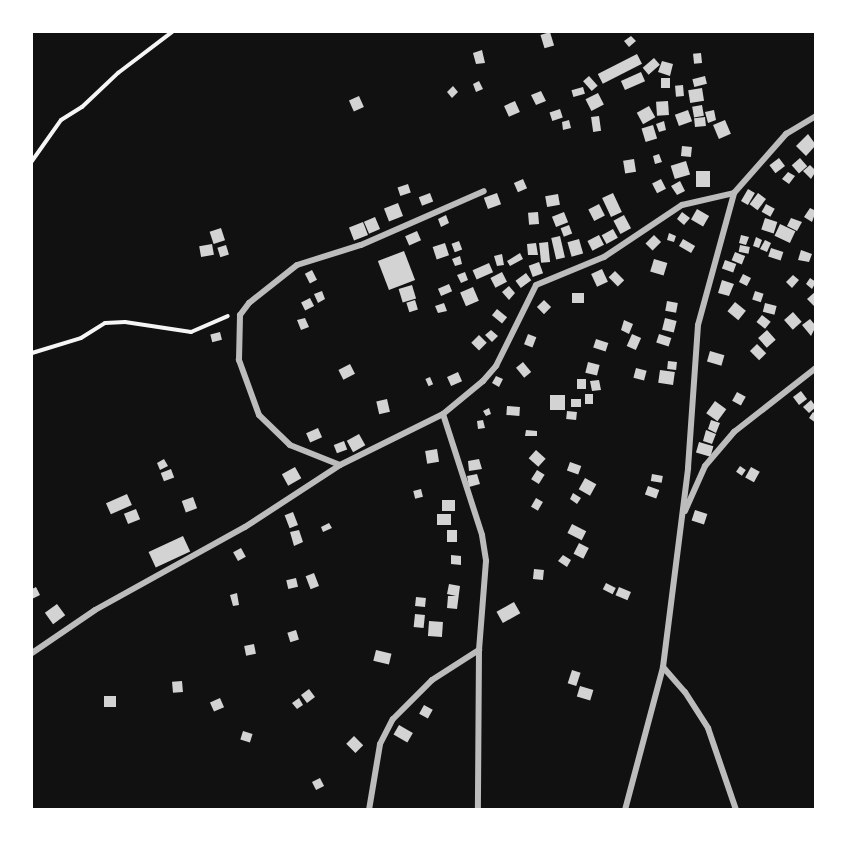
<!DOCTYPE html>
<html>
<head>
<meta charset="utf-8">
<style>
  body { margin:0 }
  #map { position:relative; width:847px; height:841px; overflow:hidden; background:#111; font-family:"Work Sans",sans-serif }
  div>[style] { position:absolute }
  .building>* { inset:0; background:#d3d3d3; transform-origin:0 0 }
  .path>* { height:4px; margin:-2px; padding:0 2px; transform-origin:2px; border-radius:2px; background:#f5f5f5 }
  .minor>* { height:6px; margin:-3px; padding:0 3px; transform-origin:3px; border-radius:3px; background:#bcbcbc }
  span { translate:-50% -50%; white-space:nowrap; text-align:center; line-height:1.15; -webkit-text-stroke:4.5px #fff; paint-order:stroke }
  .frame { position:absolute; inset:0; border:33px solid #fff; pointer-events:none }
</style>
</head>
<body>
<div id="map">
  <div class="building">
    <i style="left:550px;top:32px;width:14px;height:10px;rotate:73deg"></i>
    <i style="clip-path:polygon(631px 36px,636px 41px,629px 47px,624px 41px)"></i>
    <i style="clip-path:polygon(482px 50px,485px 63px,476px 64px,473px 53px)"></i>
    <i style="left:701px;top:53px;width:10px;height:8px;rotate:84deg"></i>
    <i style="left:637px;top:54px;width:11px;height:44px;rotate:63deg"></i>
    <i style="left:654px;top:58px;width:9px;height:15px;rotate:49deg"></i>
    <i style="clip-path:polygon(662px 61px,673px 64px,670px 76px,658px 72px)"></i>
    <i style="left:641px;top:72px;width:10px;height:22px;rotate:66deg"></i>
    <i style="left:589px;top:76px;width:13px;height:8px;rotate:48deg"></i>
    <i style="left:705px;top:76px;width:8px;height:13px;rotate:76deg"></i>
    <i style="left:661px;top:78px;width:9px;height:10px"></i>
    <i style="clip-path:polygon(479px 81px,483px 89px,476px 92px,473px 84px)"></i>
    <i style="left:683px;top:85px;width:11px;height:8px;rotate:85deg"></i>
    <i style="clip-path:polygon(453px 86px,458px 92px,452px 98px,447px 92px)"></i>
    <i style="left:583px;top:87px;width:7px;height:12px;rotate:74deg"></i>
    <i style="left:702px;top:88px;width:13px;height:14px;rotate:81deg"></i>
    <i style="clip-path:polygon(541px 91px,546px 101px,536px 105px,531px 95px)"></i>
    <i style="left:598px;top:93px;width:13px;height:14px;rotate:63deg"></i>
    <i style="left:359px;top:96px;width:12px;height:11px;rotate:66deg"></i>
    <i style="left:515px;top:101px;width:12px;height:12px;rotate:66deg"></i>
    <i style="left:668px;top:101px;width:14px;height:12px;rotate:86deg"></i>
    <i style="left:702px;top:105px;width:11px;height:10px;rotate:80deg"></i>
    <i style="left:649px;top:106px;width:13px;height:14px;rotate:61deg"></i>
    <i style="left:560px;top:109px;width:9px;height:11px;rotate:72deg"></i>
    <i style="left:688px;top:110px;width:12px;height:14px;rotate:70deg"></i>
    <i style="clip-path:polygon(714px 110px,716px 120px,708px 123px,705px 112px)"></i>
    <i style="left:599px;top:116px;width:15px;height:8px;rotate:82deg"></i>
    <i style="left:705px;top:117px;width:9px;height:11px;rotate:84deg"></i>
    <i style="clip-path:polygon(569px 120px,571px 128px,563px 130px,562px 122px)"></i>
    <i style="left:725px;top:120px;width:15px;height:13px;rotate:67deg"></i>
    <i style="clip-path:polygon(664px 121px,666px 130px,659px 132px,656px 124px)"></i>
    <i style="left:653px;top:125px;width:14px;height:12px;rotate:73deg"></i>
    <i style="clip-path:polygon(808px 134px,816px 145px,806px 156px,796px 146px)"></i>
    <i style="left:682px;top:146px;width:10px;height:10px;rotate:6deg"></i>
    <i style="clip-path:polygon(659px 154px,662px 162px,655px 164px,653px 156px)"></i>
    <i style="left:779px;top:158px;width:10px;height:12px;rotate:53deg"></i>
    <i style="left:800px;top:158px;width:11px;height:11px;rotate:49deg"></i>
    <i style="left:634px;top:159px;width:13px;height:11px;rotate:81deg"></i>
    <i style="left:686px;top:161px;width:14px;height:16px;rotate:73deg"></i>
    <i style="clip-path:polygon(810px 165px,816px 171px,811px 179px,803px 171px)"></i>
    <i style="left:696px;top:171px;width:14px;height:16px"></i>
    <i style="clip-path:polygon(788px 172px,795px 176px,789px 184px,782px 179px)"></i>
    <i style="left:523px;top:179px;width:10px;height:10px;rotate:66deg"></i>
    <i style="left:661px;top:179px;width:11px;height:10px;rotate:63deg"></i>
    <i style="clip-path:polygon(680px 181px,685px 191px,677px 195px,671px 186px)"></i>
    <i style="left:408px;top:184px;width:9px;height:11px;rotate:72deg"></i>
    <i style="left:748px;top:189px;width:8px;height:14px;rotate:30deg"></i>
    <i style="left:430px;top:193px;width:9px;height:12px;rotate:69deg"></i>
    <i style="left:497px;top:193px;width:12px;height:14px;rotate:70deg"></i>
    <i style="left:613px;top:193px;width:21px;height:12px;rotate:65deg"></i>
    <i style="left:758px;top:193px;width:10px;height:14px;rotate:37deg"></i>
    <i style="left:558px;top:194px;width:11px;height:13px;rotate:80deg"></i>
    <i style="left:398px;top:203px;width:14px;height:15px;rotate:69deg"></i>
    <i style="left:599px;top:204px;width:13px;height:12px;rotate:63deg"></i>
    <i style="left:766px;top:204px;width:10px;height:9px;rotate:29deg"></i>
    <i style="clip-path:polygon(810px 208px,816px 211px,812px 222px,804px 217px)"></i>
    <i style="left:697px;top:209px;width:14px;height:12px;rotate:30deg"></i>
    <i style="left:538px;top:212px;width:12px;height:10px;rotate:85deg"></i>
    <i style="left:564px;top:212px;width:11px;height:13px;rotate:68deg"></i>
    <i style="clip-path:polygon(682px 212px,690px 218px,684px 225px,677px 219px)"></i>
    <i style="clip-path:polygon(446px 215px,449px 223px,441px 227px,438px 219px)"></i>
    <i style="left:624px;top:215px;width:15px;height:12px;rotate:62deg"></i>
    <i style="left:375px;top:217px;width:13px;height:12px;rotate:67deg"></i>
    <i style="left:765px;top:218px;width:13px;height:12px;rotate:18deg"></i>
    <i style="clip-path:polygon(791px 218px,802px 222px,797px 231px,787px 226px)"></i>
    <i style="left:363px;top:222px;width:14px;height:15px;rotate:69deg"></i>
    <i style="left:780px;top:224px;width:17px;height:13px;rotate:25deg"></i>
    <i style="left:569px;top:225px;width:9px;height:9px;rotate:69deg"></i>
    <i style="left:221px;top:228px;width:13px;height:12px;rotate:72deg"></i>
    <i style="left:613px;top:229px;width:10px;height:13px;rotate:61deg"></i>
    <i style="left:417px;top:231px;width:10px;height:13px;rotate:66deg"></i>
    <i style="clip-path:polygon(669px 233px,676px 236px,674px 242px,667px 240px)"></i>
    <i style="left:599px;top:235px;width:11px;height:13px;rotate:63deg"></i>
    <i style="left:654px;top:235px;width:10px;height:12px;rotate:45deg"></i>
    <i style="clip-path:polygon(741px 235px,749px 237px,746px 245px,739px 243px)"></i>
    <i style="left:560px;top:236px;width:22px;height:9px;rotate:77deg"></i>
    <i style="clip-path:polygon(756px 237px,762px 240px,759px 248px,753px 246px)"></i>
    <i style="left:579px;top:239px;width:15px;height:12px;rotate:74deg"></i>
    <i style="left:683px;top:239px;width:14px;height:8px;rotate:30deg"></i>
    <i style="clip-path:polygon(765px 240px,771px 243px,767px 252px,760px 249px)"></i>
    <i style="left:459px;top:241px;width:9px;height:8px;rotate:69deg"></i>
    <i style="left:548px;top:242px;width:20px;height:9px;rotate:84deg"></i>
    <i style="left:445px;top:243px;width:13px;height:13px;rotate:72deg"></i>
    <i style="clip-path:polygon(536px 243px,538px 255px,528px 255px,527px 244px)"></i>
    <i style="left:212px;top:244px;width:11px;height:13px;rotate:80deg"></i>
    <i style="left:226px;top:245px;width:10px;height:9px;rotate:73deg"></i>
    <i style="left:740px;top:245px;width:10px;height:7px;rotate:11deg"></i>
    <i style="left:771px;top:248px;width:13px;height:9px;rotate:18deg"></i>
    <i style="clip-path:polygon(801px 250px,812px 254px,809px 262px,798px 260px)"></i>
    <i style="left:404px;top:251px;width:31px;height:28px;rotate:69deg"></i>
    <i style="left:735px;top:252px;width:11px;height:9px;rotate:22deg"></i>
    <i style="clip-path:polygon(520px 253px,523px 259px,510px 266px,507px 261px)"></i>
    <i style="clip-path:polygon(502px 254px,504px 265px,497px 266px,494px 256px)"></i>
    <i style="clip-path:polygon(460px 256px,462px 264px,455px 266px,452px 259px)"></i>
    <i style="left:654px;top:259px;width:14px;height:13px;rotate:17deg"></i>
    <i style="left:725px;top:260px;width:12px;height:9px;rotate:20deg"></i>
    <i style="left:539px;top:262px;width:12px;height:11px;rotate:70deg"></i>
    <i style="left:489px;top:263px;width:10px;height:18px;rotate:66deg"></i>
    <i style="left:602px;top:269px;width:14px;height:12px;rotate:65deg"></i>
    <i style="left:312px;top:270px;width:11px;height:8px;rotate:63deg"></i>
    <i style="left:615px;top:271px;width:13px;height:9px;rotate:45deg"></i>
    <i style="clip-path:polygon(465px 272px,468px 280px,461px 283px,457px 275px)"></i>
    <i style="left:502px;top:272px;width:11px;height:13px;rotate:63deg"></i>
    <i style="left:526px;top:273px;width:9px;height:13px;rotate:54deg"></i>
    <i style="left:743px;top:274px;width:9px;height:9px;rotate:27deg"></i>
    <i style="clip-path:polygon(793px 275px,799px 280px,792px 288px,786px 282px)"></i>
    <i style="clip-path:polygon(810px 278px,816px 282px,812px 289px,806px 284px)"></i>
    <i style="clip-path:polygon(722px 280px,734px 284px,729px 296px,718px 293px)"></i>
    <i style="left:449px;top:284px;width:8px;height:12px;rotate:67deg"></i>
    <i style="left:412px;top:285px;width:14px;height:14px;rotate:73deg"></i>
    <i style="clip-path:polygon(509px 286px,515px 293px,509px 300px,502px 292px)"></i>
    <i style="left:473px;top:287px;width:15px;height:14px;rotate:67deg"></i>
    <i style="clip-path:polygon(322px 291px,325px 299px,318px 303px,314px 294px)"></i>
    <i style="left:755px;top:291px;width:9px;height:9px;rotate:18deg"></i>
    <i style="clip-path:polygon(816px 291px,816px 308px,807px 299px)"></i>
    <i style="left:572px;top:293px;width:12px;height:10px"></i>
    <i style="left:310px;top:298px;width:9px;height:10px;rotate:63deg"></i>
    <i style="left:415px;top:300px;width:10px;height:9px;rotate:73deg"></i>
    <i style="left:544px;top:300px;width:10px;height:10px;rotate:45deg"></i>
    <i style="left:667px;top:301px;width:11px;height:10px;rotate:10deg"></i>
    <i style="left:735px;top:302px;width:14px;height:12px;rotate:39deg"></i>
    <i style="clip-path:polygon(444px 303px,447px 311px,438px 313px,435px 306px)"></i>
    <i style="left:765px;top:303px;width:12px;height:9px;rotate:14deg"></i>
    <i style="left:497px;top:309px;width:13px;height:8px;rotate:39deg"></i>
    <i style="left:793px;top:312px;width:13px;height:12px;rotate:48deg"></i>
    <i style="left:762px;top:315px;width:11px;height:9px;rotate:38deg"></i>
    <i style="clip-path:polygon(305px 318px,309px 327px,301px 330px,297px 320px)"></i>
    <i style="left:665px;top:318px;width:12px;height:12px;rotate:14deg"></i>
    <i style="clip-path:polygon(810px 319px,816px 326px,811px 336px,802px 325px)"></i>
    <i style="clip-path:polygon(624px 320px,633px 324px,629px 334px,621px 330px)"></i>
    <i style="clip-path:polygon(491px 330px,498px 336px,492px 342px,485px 335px)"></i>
    <i style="left:767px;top:330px;width:13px;height:12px;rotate:48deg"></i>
    <i style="left:220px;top:332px;width:8px;height:10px;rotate:76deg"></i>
    <i style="left:528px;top:334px;width:9px;height:11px;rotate:21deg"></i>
    <i style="left:632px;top:334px;width:10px;height:13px;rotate:24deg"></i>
    <i style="left:659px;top:334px;width:13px;height:9px;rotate:18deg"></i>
    <i style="left:479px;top:335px;width:11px;height:11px;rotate:45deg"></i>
    <i style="left:596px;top:339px;width:13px;height:9px;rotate:18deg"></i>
    <i style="left:757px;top:344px;width:13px;height:10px;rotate:45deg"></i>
    <i style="left:710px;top:351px;width:15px;height:11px;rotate:16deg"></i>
    <i style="left:668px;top:361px;width:9px;height:8px;rotate:6deg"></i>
    <i style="left:523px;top:362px;width:13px;height:9px;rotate:51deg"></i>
    <i style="left:588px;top:362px;width:12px;height:11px;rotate:14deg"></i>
    <i style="left:350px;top:364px;width:11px;height:13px;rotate:63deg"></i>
    <i style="left:636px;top:368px;width:11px;height:10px;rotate:15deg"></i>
    <i style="left:660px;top:370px;width:15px;height:13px;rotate:8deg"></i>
    <i style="left:458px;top:372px;width:10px;height:12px;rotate:66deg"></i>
    <i style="clip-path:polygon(496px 376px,503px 379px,499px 387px,492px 383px)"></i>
    <i style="left:430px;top:377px;width:8px;height:5px;rotate:67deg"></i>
    <i style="left:577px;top:379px;width:9px;height:10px"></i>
    <i style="clip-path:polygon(599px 380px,601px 390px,592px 391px,590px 381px)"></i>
    <i style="left:801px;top:391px;width:10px;height:10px;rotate:53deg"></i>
    <i style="left:737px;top:392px;width:10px;height:10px;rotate:29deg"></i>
    <i style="left:593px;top:394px;width:10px;height:8px;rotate:90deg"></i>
    <i style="left:565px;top:395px;width:15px;height:15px;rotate:90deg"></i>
    <i style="left:387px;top:399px;width:13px;height:11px;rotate:77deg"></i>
    <i style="left:581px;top:399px;width:8px;height:10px;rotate:90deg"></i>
    <i style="clip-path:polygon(811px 400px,816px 407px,809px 413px,803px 407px)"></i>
    <i style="left:715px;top:401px;width:14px;height:15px;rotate:36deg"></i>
    <i style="left:507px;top:406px;width:13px;height:9px;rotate:4deg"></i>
    <i style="clip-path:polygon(489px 408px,491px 414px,486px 416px,483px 411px)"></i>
    <i style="left:567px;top:411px;width:10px;height:8px;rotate:6deg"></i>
    <i style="clip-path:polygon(813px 412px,816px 414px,816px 423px,809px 418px)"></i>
    <i style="clip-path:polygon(483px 420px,485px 428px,478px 429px,477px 421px)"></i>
    <i style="clip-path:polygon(711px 420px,720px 423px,716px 433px,708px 429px)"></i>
    <i style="left:318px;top:428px;width:10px;height:13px;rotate:66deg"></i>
    <i style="clip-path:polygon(526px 430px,537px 431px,537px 436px,525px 436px)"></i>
    <i style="clip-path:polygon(706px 430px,716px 434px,712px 444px,703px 441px)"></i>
    <i style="left:359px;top:434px;width:13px;height:14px;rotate:61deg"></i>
    <i style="left:344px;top:441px;width:9px;height:11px;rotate:69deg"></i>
    <i style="left:699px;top:442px;width:15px;height:11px;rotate:16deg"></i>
    <i style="left:437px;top:449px;width:13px;height:12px;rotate:81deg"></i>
    <i style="left:536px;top:450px;width:13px;height:11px;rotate:42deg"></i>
    <i style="clip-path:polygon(164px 459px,168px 466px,160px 470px,157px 463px)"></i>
    <i style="clip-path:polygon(479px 459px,482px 469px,469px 471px,468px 461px)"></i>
    <i style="left:570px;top:462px;width:12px;height:9px;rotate:20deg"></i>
    <i style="left:740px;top:466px;width:7px;height:7px;rotate:34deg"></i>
    <i style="left:295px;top:467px;width:13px;height:15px;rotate:61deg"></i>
    <i style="left:751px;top:467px;width:10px;height:12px;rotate:29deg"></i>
    <i style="left:171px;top:469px;width:9px;height:11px;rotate:69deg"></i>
    <i style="left:537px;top:470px;width:9px;height:11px;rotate:32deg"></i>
    <i style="clip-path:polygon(477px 474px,480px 484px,469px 487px,467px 476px)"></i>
    <i style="left:652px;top:474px;width:11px;height:7px;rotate:10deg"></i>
    <i style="left:585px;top:478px;width:13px;height:13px;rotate:29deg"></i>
    <i style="left:648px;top:486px;width:12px;height:9px;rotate:20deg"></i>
    <i style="left:421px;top:489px;width:8px;height:8px;rotate:76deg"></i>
    <i style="clip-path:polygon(573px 493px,581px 498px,577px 504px,570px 499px)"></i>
    <i style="left:127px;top:494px;width:12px;height:23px;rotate:66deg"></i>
    <i style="left:193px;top:497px;width:12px;height:12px;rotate:70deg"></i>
    <i style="left:536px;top:498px;width:8px;height:10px;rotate:30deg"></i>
    <i style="left:442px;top:500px;width:13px;height:11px"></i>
    <i style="left:136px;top:509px;width:11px;height:13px;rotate:68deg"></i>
    <i style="left:695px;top:510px;width:13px;height:11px;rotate:18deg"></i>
    <i style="left:293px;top:512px;width:14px;height:9px;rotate:69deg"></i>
    <i style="left:437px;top:514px;width:14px;height:11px"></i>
    <i style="clip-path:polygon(329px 523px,332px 528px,323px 532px,321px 527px)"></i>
    <i style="left:572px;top:524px;width:16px;height:10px;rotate:27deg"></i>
    <i style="clip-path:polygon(299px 530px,303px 542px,294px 546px,290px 532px)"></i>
    <i style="left:447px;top:530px;width:10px;height:12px"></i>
    <i style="left:183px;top:536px;width:17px;height:38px;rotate:65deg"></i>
    <i style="left:579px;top:543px;width:11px;height:12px;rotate:27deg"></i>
    <i style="left:241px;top:548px;width:10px;height:9px;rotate:61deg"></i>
    <i style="clip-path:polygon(451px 555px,461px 556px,461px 565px,451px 564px)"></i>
    <i style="clip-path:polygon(563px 555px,571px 560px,567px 567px,558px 561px)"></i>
    <i style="left:534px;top:569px;width:10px;height:10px;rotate:6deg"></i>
    <i style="left:314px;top:573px;width:14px;height:9px;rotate:69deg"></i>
    <i style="left:296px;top:578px;width:9px;height:10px;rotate:77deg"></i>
    <i style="left:606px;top:583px;width:11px;height:7px;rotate:27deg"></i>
    <i style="clip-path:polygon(449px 584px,460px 586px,457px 609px,447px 608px,448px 596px,456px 596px,447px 594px)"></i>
    <i style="clip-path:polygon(36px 587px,40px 595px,32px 599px,32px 589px)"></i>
    <i style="left:619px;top:587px;width:13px;height:9px;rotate:23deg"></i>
    <i style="clip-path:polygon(237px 593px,239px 605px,233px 606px,230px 595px)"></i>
    <i style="left:416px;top:597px;width:10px;height:9px;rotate:6deg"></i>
    <i style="left:514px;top:602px;width:13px;height:20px;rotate:61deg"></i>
    <i style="left:57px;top:604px;width:14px;height:15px;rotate:54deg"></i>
    <i style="left:415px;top:614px;width:10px;height:13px;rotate:6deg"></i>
    <i style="left:429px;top:621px;width:14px;height:15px;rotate:4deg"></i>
    <i style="left:296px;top:630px;width:10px;height:9px;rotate:73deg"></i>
    <i style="left:254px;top:644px;width:10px;height:10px;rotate:79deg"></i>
    <i style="left:376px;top:650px;width:16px;height:11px;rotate:14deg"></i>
    <i style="left:572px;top:670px;width:9px;height:14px;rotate:18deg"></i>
    <i style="left:182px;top:681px;width:11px;height:10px;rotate:85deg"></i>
    <i style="left:580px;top:686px;width:14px;height:11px;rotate:17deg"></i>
    <i style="left:309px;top:689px;width:10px;height:10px;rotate:53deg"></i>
    <i style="left:104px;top:696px;width:12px;height:11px"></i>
    <i style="left:220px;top:698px;width:10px;height:11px;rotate:66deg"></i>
    <i style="clip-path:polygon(299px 698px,303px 705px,297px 709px,292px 703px)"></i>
    <i style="left:424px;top:705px;width:10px;height:10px;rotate:29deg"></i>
    <i style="left:399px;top:725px;width:16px;height:11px;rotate:30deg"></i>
    <i style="left:243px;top:731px;width:10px;height:9px;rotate:17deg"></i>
    <i style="left:354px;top:736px;width:13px;height:11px;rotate:45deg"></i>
    <i style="left:320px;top:778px;width:9px;height:9px;rotate:63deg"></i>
  </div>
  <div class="path">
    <i style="left:32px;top:161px;width:50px;rotate:-54.7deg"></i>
    <i style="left:61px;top:120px;width:25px;rotate:-32deg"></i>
    <i style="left:82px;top:107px;width:50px;rotate:-43.4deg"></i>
    <i style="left:118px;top:73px;width:68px;rotate:-37.2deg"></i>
    <i style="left:32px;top:353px;width:51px;rotate:-17deg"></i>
    <i style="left:81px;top:338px;width:28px;rotate:-32deg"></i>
    <i style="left:105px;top:323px;width:20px;rotate:-3deg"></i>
    <i style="left:125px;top:322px;width:67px;rotate:8.6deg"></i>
    <i style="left:191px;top:332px;width:40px;rotate:-23.4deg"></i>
  </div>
  <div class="minor">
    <i style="left:443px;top:414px;width:127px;rotate:72.1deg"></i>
    <i style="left:482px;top:535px;width:26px;rotate:81deg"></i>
    <i style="left:486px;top:561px;width:89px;rotate:94.5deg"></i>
    <i style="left:479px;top:650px;width:160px;rotate:90.4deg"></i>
    <i style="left:340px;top:465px;width:54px;rotate:-158.2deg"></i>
    <i style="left:290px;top:445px;width:43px;rotate:-135.9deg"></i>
    <i style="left:259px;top:415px;width:59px;rotate:-110deg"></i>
    <i style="left:239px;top:360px;width:45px;rotate:-88.7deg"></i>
    <i style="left:240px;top:315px;width:15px;rotate:-53deg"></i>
    <i style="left:249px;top:303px;width:61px;rotate:-38.4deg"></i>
    <i style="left:297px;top:265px;width:67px;rotate:-17.4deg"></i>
    <i style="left:361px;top:245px;width:134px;rotate:-23.7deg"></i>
    <i style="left:685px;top:511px;width:49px;rotate:-66deg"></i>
    <i style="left:705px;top:466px;width:45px;rotate:-49.5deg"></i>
    <i style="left:734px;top:432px;width:104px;rotate:-38deg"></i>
    <i style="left:32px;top:653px;width:76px;rotate:-34.3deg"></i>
    <i style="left:95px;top:610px;width:171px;rotate:-29deg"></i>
    <i style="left:245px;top:527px;width:113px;rotate:-33.1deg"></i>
    <i style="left:340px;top:465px;width:115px;rotate:-26.3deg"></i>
    <i style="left:443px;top:414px;width:52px;rotate:-39.5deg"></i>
    <i style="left:483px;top:381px;width:20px;rotate:-49deg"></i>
    <i style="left:496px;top:366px;width:90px;rotate:-63.7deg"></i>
    <i style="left:536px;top:285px;width:74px;rotate:-22.4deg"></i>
    <i style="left:604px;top:257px;width:94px;rotate:-33.7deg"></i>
    <i style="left:682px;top:205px;width:53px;rotate:-13deg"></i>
    <i style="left:663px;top:667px;width:33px;rotate:49deg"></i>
    <i style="left:685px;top:692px;width:43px;rotate:57.4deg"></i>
    <i style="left:708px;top:728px;width:87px;rotate:71.1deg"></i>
    <i style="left:369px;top:810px;width:67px;rotate:-80.5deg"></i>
    <i style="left:380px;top:744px;width:28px;rotate:-63deg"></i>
    <i style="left:393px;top:719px;width:55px;rotate:-45deg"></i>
    <i style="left:432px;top:680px;width:56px;rotate:-32.6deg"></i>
    <i style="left:625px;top:810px;width:148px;rotate:-75.1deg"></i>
    <i style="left:663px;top:667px;width:201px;rotate:-82.8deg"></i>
    <i style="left:688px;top:468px;width:143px;rotate:-86deg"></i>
    <i style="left:698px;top:325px;width:137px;rotate:-74.7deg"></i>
    <i style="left:734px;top:193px;width:79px;rotate:-48.6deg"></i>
    <i style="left:786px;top:134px;width:35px;rotate:-31deg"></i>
  </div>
  <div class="frame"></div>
</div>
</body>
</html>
